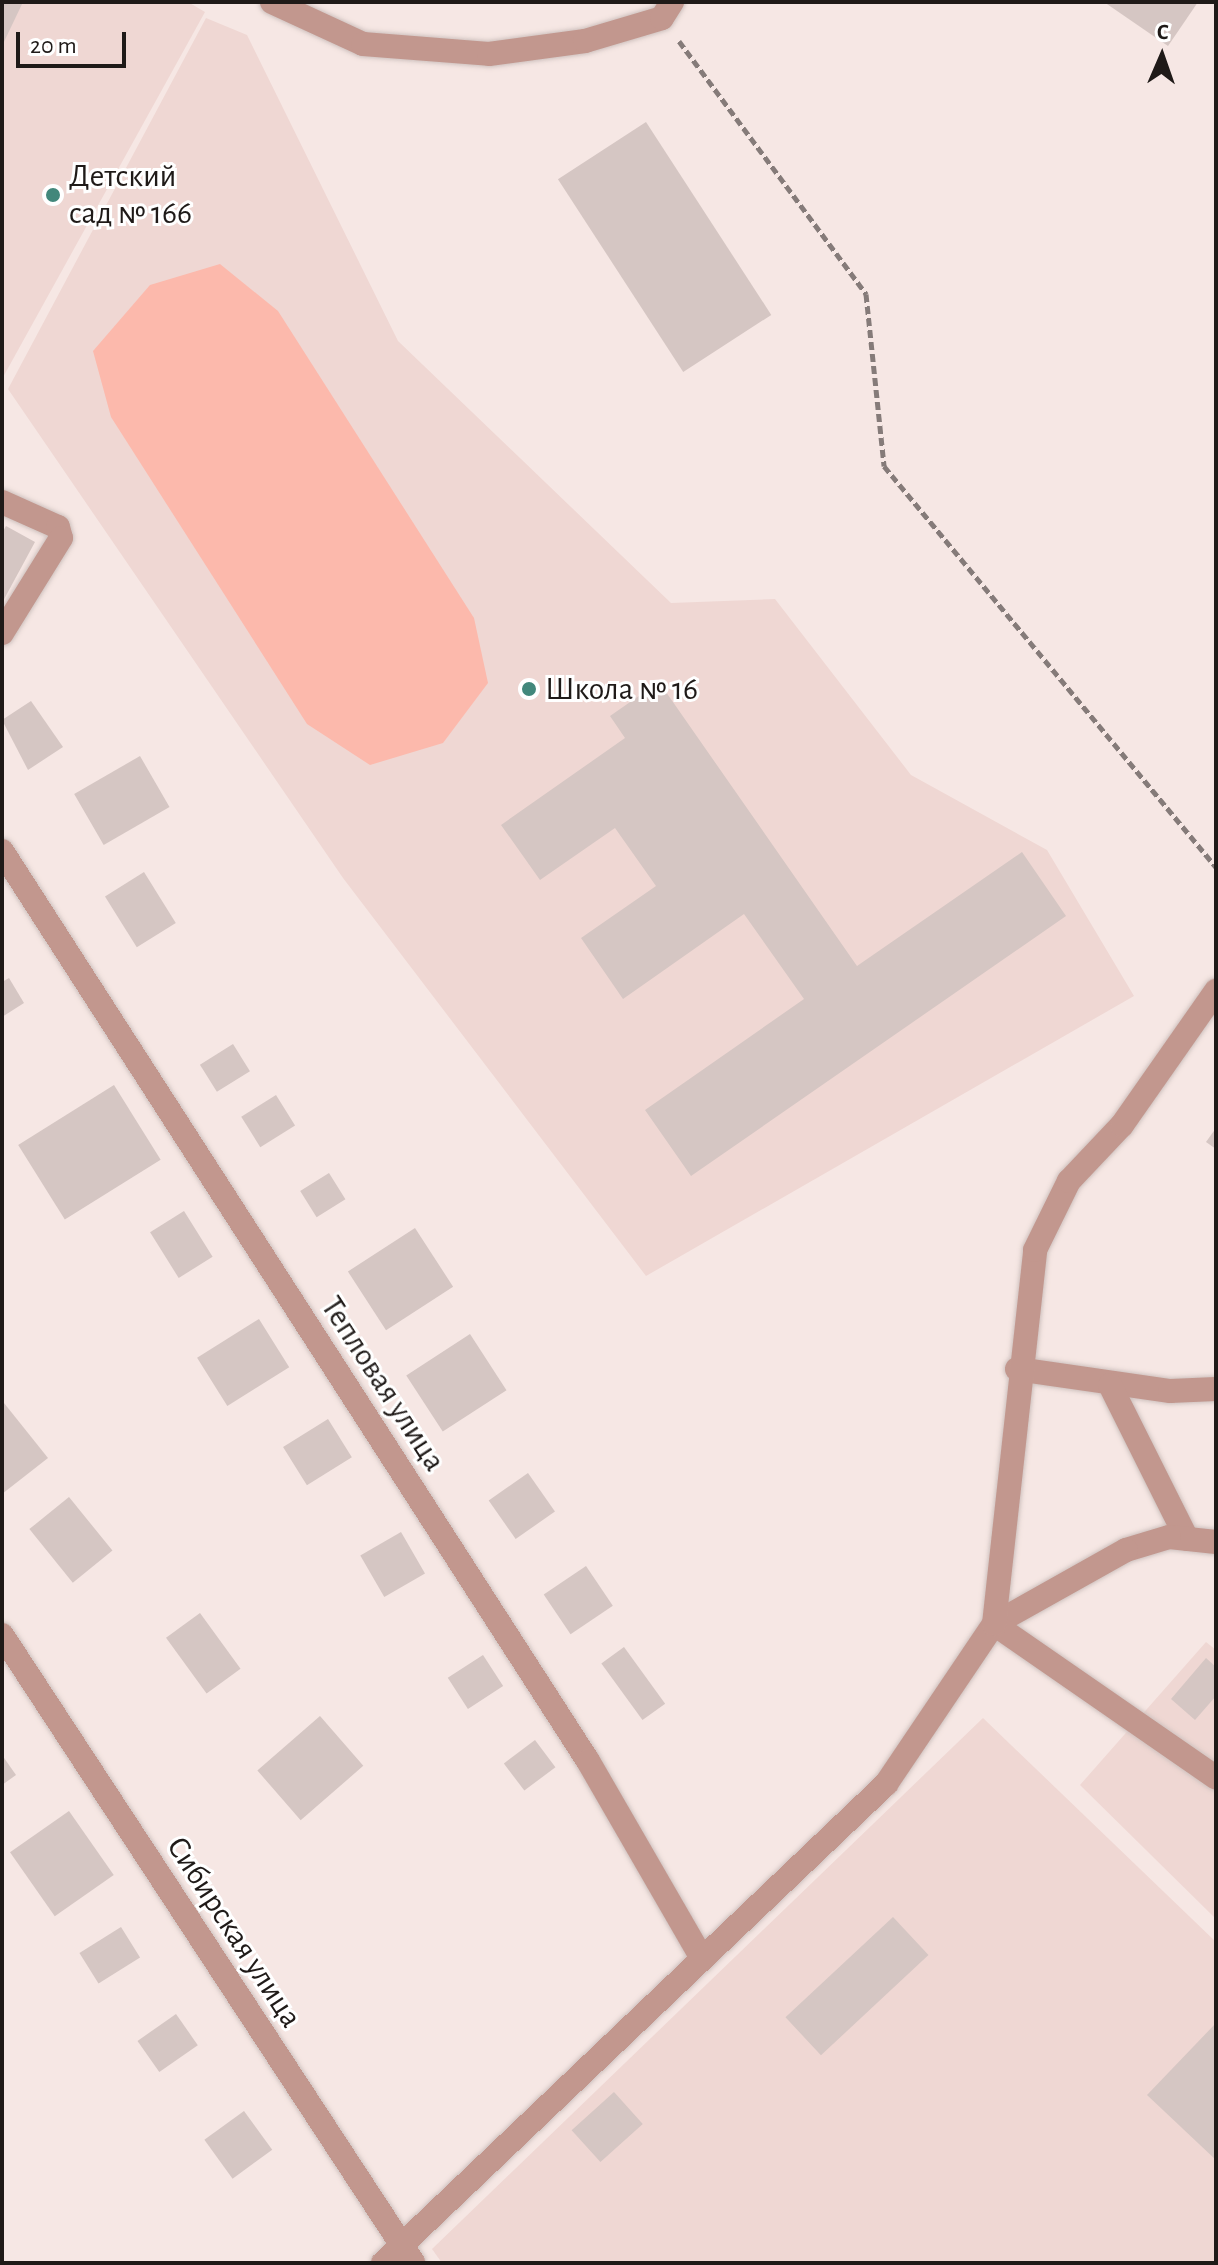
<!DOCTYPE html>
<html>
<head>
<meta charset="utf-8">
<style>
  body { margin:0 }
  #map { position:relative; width:1218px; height:2265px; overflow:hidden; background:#f6e7e4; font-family:"Alegreya Sans",sans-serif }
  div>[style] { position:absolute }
  .built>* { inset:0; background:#efd7d3 }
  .green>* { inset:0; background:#fcb9ac }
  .building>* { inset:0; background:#d5c6c3; transform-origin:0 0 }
  .path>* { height:5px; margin-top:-2.5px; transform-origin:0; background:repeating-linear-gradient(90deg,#857b79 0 8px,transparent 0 12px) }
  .roads { filter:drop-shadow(0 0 2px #cfc2bf) drop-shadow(0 0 2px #cfc2bf) }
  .minor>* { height:24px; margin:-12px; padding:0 12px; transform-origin:12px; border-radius:12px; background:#c2978e }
  .dots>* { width:22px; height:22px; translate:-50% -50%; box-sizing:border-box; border:4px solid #fff; border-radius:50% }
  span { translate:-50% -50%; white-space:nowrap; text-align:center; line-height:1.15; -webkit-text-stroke:6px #fff; paint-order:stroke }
  .poi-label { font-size:32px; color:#1f1a18 }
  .left { translate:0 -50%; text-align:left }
  .street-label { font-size:32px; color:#1f1a18 }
  .frame { position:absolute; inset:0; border:4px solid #1f1a18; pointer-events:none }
  .north { position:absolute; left:1122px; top:16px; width:80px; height:80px; -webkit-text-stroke:6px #fff; paint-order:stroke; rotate:2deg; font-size:22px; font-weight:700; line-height:32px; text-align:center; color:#1f1a18 }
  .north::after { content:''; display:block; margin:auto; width:28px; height:36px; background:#1f1a18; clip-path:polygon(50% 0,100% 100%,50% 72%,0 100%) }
  .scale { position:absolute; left:16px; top:32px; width:110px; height:36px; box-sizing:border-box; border:4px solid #1f1a18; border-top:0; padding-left:10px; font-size:24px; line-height:28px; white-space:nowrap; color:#1f1a18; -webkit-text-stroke:6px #fff; paint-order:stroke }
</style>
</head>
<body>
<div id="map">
  <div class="built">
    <i style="clip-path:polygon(2px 2px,188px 2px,205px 12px,2px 379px)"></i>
    <i style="clip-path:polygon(206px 18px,247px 35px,398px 341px,671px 603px,775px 599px,911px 775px,1047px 850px,1134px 996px,646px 1276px,343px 878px,8px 389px)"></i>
    <i style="clip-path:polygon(1206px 1642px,1216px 1650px,1216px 1919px,1080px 1785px)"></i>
    <i style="clip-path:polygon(983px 1718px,1216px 1942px,1216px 2263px,442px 2263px,432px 2249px)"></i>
  </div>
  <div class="green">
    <i style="clip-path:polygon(220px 264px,278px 311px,474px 618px,488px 683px,443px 743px,370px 765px,307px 724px,111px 417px,93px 351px,150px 285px)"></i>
  </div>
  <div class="building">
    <i style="clip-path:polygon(2px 2px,23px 2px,2px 46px)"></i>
    <i style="clip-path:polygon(1104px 2px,1198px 2px,1168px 46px)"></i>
    <i style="left:646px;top:122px;width:230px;height:105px;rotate:57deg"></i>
    <i style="clip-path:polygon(6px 526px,35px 542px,2px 603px,2px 533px)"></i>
    <i style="clip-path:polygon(659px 682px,857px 966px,1022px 852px,1066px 916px,691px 1176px,645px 1110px,804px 999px,744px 914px,623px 999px,581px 938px,656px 886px,615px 828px,540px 880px,501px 825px,625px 738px,610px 716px)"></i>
    <i style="clip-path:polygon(31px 701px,63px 747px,28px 770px,2px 720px)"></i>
    <i style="left:140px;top:756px;width:59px;height:76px;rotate:60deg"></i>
    <i style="left:144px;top:872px;width:60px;height:46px;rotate:58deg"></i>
    <i style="clip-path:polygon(9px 978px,24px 1003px,2px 1017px,2px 982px)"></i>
    <i style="left:233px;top:1044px;width:32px;height:39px;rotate:58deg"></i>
    <i style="left:114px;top:1085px;width:88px;height:113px;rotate:58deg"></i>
    <i style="left:276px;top:1095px;width:36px;height:41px;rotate:58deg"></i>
    <i style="clip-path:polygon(1216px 1128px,1216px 1149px,1206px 1142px)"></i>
    <i style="left:329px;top:1173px;width:31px;height:34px;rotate:58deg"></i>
    <i style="left:184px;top:1211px;width:54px;height:40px;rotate:58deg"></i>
    <i style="left:415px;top:1228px;width:70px;height:80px;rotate:57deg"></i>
    <i style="left:259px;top:1319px;width:57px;height:73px;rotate:58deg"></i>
    <i style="left:470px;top:1334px;width:67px;height:76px;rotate:57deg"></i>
    <i style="clip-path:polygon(4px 1403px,48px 1458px,2px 1494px,2px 1404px)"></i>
    <i style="left:328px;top:1419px;width:45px;height:53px;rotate:58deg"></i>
    <i style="left:528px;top:1473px;width:47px;height:48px;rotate:55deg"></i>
    <i style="left:69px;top:1497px;width:69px;height:51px;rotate:51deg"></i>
    <i style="left:401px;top:1532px;width:48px;height:47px;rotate:60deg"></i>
    <i style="left:586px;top:1566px;width:48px;height:51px;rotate:56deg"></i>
    <i style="left:200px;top:1613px;width:69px;height:42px;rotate:54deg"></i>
    <i style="left:624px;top:1647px;width:70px;height:28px;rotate:54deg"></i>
    <i style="left:483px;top:1655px;width:37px;height:42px;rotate:57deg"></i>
    <i style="clip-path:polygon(1206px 1658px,1216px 1667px,1216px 1696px,1195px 1720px,1171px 1699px)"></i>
    <i style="left:320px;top:1716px;width:66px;height:83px;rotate:49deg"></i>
    <i style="left:535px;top:1740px;width:34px;height:39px;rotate:53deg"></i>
    <i style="clip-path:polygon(2px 1755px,16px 1775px,2px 1785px)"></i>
    <i style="left:69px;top:1811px;width:78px;height:72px;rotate:55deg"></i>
    <i style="left:893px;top:1917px;width:52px;height:147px;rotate:47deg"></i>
    <i style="left:121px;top:1927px;width:36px;height:49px;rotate:58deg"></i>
    <i style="left:176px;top:2014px;width:38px;height:47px;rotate:55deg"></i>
    <i style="clip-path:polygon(1216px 2023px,1216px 2160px,1147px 2095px)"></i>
    <i style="left:614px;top:2092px;width:43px;height:57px;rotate:48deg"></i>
    <i style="left:244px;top:2111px;width:48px;height:49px;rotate:54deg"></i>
  </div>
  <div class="path">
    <i style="left:679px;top:41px;width:315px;rotate:53.5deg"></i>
    <i style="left:866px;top:294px;width:173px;rotate:84deg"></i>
    <i style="left:884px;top:466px;width:521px;rotate:50.38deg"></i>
  </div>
  <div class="roads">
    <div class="minor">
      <i style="left:272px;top:2px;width:100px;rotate:24.8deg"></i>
      <i style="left:363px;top:44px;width:126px;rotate:4.5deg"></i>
      <i style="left:489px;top:54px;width:97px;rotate:-7.7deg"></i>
      <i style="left:585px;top:41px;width:80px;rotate:-16.6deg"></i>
      <i style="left:662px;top:18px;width:19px;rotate:-58deg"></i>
      <i style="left:2px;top:502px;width:61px;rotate:24.1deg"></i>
      <i style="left:58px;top:527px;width:11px;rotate:75deg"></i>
      <i style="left:61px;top:538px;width:112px;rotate:121.8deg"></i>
      <i style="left:2px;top:851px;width:1082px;rotate:57.22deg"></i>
      <i style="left:588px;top:1761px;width:226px;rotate:60deg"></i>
      <i style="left:1017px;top:1369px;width:155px;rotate:8.2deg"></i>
      <i style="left:1170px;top:1391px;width:46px;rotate:-2.5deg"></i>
      <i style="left:1110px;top:1385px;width:172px;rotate:63.4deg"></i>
      <i style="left:1216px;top:1542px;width:47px;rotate:-173.9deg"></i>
      <i style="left:1169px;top:1537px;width:45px;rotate:163.2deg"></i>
      <i style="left:1126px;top:1550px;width:151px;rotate:150.7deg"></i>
      <i style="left:994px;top:1624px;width:270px;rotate:34.7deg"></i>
      <i style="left:2px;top:1635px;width:750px;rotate:56.76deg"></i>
      <i style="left:383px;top:2263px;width:695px;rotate:-43.6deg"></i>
      <i style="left:886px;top:1784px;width:193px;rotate:-56deg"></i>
      <i style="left:994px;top:1624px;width:376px;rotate:-83.7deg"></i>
      <i style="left:1035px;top:1250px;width:77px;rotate:-63.8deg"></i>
      <i style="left:1069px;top:1181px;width:77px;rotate:-46.6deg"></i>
      <i style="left:1122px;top:1125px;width:164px;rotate:-55deg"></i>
    </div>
  </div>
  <div class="dots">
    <i style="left:53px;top:195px;background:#42877b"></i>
    <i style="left:529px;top:689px;background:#42877b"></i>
  </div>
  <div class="poi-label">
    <span class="left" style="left:69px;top:195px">Детский<br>сад № 166</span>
    <span class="left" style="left:545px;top:689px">Школа № 16</span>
  </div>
  <div class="street-label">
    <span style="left:383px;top:1384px;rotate:57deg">Тепловая улица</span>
    <span style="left:234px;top:1932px;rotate:57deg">Сибирская улица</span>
  </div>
  <div class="frame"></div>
  <div class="north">С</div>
  <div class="scale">20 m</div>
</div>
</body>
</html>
